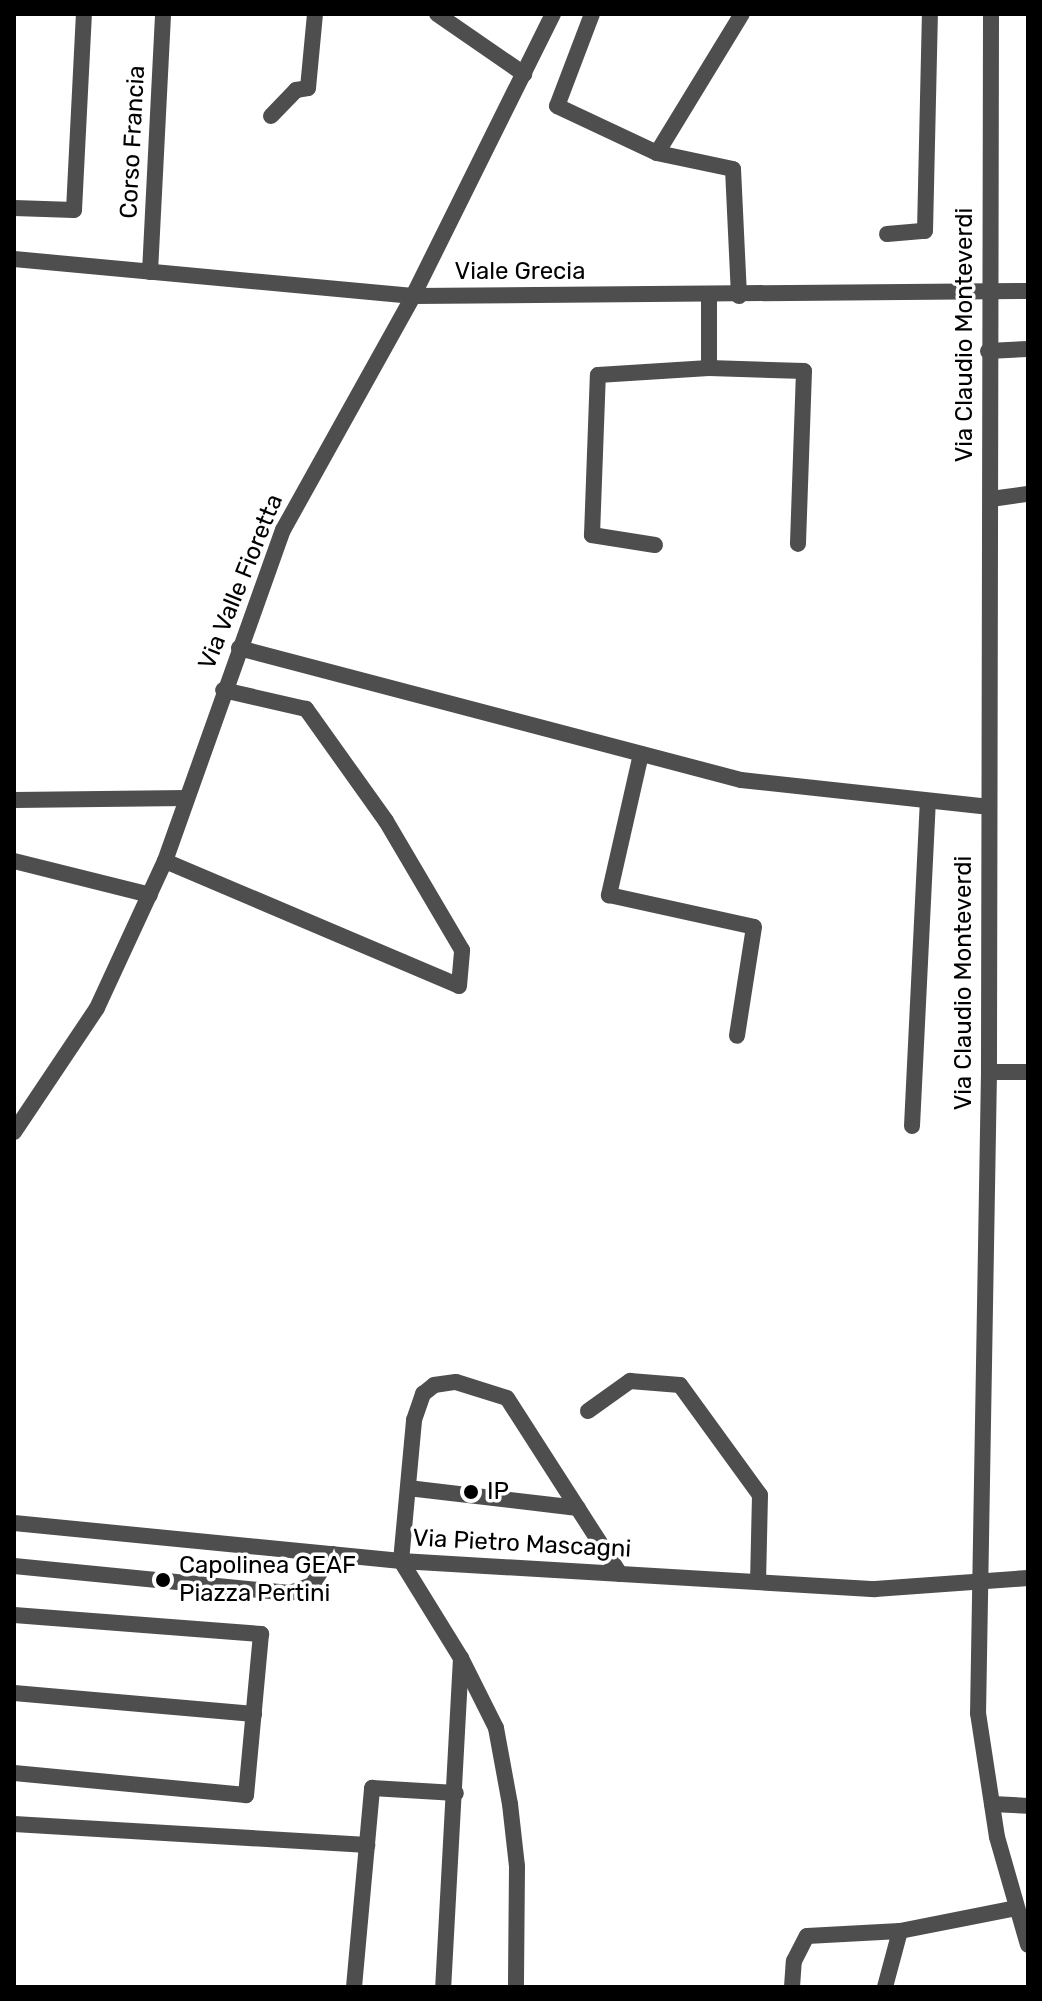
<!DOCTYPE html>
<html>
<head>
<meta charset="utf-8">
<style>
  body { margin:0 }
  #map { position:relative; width:1042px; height:2001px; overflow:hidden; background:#fff; font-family:Rubik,sans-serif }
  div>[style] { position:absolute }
  .lane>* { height:16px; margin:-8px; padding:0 8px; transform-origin:8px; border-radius:8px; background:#4e4e4e }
  .street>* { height:16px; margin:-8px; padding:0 8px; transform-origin:8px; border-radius:8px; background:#4e4e4e }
  .dots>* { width:22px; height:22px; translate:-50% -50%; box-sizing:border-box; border:4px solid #fff; border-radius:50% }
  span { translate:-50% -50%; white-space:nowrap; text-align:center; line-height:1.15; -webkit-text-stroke:7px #fff; paint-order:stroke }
  .street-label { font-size:24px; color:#000 }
  .poi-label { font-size:24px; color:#000 }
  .left { translate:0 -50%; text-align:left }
  .frame { position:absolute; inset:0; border:16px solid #000; pointer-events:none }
</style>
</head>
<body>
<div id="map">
  <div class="lane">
    <i style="left:437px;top:14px;width:106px;rotate:34.6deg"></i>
    <i style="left:592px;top:14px;width:98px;rotate:110.8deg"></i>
    <i style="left:557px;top:106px;width:110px;rotate:25.2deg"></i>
    <i style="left:271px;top:116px;width:36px;rotate:-46deg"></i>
    <i style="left:296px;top:90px;width:12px;rotate:-9deg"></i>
    <i style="left:308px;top:88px;width:74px;rotate:-84.6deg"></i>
    <i style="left:14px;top:208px;width:60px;rotate:1.9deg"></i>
    <i style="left:74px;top:210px;width:196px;rotate:-87.1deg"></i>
    <i style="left:887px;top:234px;width:38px;rotate:-5deg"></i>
    <i style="left:925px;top:231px;width:217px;rotate:-88.7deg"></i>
    <i style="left:709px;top:296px;width:72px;rotate:90deg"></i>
    <i style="left:709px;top:368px;width:95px;rotate:1.8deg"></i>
    <i style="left:804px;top:371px;width:173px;rotate:92deg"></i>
    <i style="left:739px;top:296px;width:127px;rotate:-92.7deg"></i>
    <i style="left:733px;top:169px;width:78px;rotate:-168.1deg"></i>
    <i style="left:657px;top:153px;width:163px;rotate:-58.6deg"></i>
    <i style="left:988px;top:351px;width:40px;rotate:-2.9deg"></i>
    <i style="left:991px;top:499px;width:37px;rotate:-8deg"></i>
    <i style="left:655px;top:545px;width:64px;rotate:-171deg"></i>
    <i style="left:592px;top:535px;width:160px;rotate:-87.9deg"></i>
    <i style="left:598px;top:375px;width:111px;rotate:-3.6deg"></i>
    <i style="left:239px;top:648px;width:519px;rotate:14.73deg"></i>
    <i style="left:741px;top:780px;width:248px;rotate:6.2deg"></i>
    <i style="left:641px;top:754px;width:145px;rotate:102.8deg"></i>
    <i style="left:609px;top:895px;width:148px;rotate:12.4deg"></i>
    <i style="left:754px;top:927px;width:110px;rotate:98.9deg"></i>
    <i style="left:14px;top:800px;width:173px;rotate:-0.7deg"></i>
    <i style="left:14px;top:861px;width:140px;rotate:14deg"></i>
    <i style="left:165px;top:861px;width:319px;rotate:23deg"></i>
    <i style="left:459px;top:986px;width:36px;rotate:-85deg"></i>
    <i style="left:462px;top:950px;width:150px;rotate:-120.5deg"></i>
    <i style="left:386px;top:821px;width:138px;rotate:-125.5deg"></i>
    <i style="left:306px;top:709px;width:85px;rotate:-167.1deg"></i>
    <i style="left:912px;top:1126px;width:323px;rotate:-87.2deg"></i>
    <i style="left:588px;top:1411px;width:52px;rotate:-35.5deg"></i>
    <i style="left:630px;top:1381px;width:50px;rotate:4.6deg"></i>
    <i style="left:680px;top:1385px;width:136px;rotate:54deg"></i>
    <i style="left:760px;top:1495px;width:87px;rotate:91.3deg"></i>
    <i style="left:408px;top:1488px;width:171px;rotate:6.7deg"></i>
    <i style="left:401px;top:1561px;width:142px;rotate:-84.7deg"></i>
    <i style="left:414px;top:1420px;width:28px;rotate:-71deg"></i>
    <i style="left:423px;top:1394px;width:14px;rotate:-39deg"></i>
    <i style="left:434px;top:1385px;width:22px;rotate:-8deg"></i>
    <i style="left:456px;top:1382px;width:53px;rotate:17.4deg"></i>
    <i style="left:507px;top:1398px;width:209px;rotate:57.3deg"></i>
    <i style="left:14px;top:1566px;width:277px;rotate:5.6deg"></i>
    <i style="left:290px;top:1593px;width:23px;rotate:-20deg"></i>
    <i style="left:312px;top:1585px;width:37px;rotate:-57deg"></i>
    <i style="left:14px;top:1615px;width:248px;rotate:4.4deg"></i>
    <i style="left:261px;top:1634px;width:162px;rotate:95.3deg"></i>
    <i style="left:246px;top:1795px;width:233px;rotate:-174.6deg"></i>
    <i style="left:461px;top:1658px;width:78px;rotate:63.4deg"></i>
    <i style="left:496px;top:1728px;width:77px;rotate:79.6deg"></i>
    <i style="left:510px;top:1804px;width:62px;rotate:83.6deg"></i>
    <i style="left:517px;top:1866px;width:121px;rotate:90.5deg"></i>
    <i style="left:14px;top:1693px;width:241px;rotate:5deg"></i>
    <i style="left:992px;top:1804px;width:36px;rotate:3deg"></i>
    <i style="left:14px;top:1824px;width:354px;rotate:3.4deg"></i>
    <i style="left:900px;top:1931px;width:118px;rotate:-11.2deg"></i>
    <i style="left:354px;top:1987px;width:200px;rotate:-84.8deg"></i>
    <i style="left:372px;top:1788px;width:84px;rotate:3.4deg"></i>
    <i style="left:792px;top:1987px;width:26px;rotate:-86deg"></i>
    <i style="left:794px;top:1961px;width:28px;rotate:-63deg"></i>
    <i style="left:807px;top:1936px;width:93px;rotate:-3.1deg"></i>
    <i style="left:900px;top:1931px;width:58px;rotate:105deg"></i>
  </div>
  <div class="street">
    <i style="left:991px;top:14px;width:1058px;rotate:90.11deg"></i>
    <i style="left:989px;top:1072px;width:641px;rotate:90.98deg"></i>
    <i style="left:978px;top:1713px;width:125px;rotate:81.3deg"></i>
    <i style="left:997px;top:1837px;width:112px;rotate:74deg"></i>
    <i style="left:14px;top:259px;width:401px;rotate:5.3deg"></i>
    <i style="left:413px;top:296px;width:615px;rotate:-0.47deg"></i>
    <i style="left:150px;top:272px;width:258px;rotate:-87.1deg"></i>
    <i style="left:989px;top:1072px;width:39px"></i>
    <i style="left:14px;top:1132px;width:149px;rotate:-56.2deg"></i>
    <i style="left:97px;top:1008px;width:162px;rotate:-65.2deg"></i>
    <i style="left:165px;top:861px;width:351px;rotate:-70.4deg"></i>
    <i style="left:283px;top:530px;width:268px;rotate:-60.9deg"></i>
    <i style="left:413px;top:296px;width:315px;rotate:-63.6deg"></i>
    <i style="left:14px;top:1523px;width:389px;rotate:5.6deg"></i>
    <i style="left:401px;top:1561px;width:475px;rotate:3.4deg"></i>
    <i style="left:875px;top:1589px;width:153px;rotate:-4.1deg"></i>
    <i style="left:401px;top:1561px;width:114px;rotate:58.3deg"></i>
    <i style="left:461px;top:1658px;width:329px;rotate:93.1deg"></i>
  </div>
  <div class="dots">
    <i style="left:471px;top:1492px;background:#000"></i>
    <i style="left:163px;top:1580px;background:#000"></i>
  </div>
  <div class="street-label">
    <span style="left:133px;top:142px;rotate:-87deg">Corso Francia</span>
    <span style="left:520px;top:272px">Viale Grecia</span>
    <span style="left:965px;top:335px;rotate:-90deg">Via Claudio Monteverdi</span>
    <span style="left:241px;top:582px;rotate:-68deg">Via Valle Fioretta</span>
    <span style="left:964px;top:983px;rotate:-90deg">Via Claudio Monteverdi</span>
    <span style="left:522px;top:1544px;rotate:3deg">Via Pietro Mascagni</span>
  </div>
  <div class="poi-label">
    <span class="left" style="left:487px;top:1492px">IP</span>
    <span class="left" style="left:179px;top:1580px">Capolinea GEAF<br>Piazza Pertini</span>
  </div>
  <div class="frame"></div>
</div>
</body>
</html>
